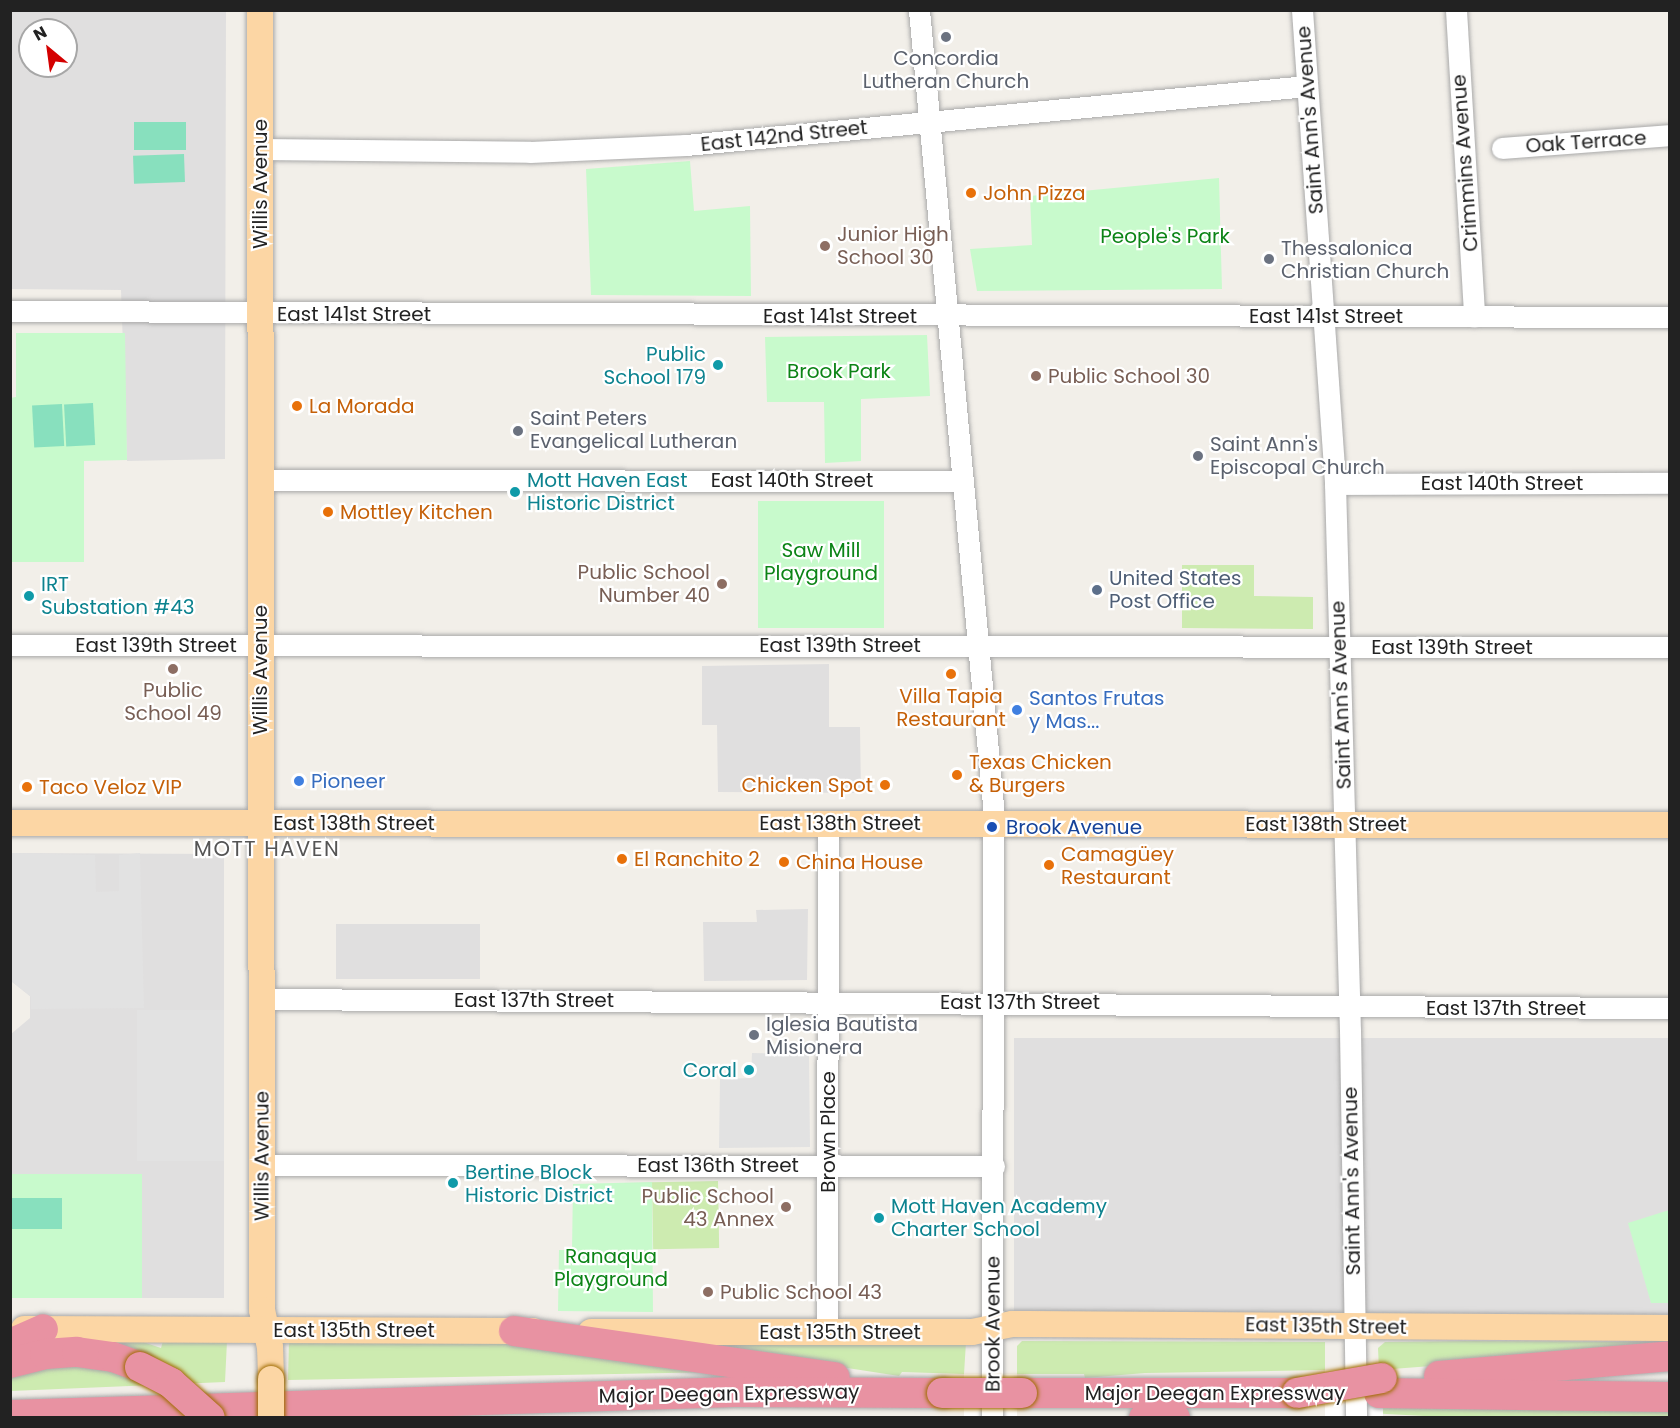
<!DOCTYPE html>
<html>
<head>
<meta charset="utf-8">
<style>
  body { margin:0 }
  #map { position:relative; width:1680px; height:1428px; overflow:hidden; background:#f2efe9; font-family:Poppins,sans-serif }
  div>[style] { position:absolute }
  .residential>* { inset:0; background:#e0dfdf; transform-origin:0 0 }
  .grass>* { inset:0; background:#cdebb0; transform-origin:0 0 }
  .park>* { inset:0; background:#c8facc; transform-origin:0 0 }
  .pitch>* { inset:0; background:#88e0be; transform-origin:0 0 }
  .parking>* { inset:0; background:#e2e2e2; transform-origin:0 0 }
  .pier>* { inset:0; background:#fff; transform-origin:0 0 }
  .roads { filter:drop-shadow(0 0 2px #a9a9a9) drop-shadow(0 0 2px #a9a9a9) }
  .minor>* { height:21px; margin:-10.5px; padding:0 10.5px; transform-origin:10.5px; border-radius:10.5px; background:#fff }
  .major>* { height:26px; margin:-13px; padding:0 13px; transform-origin:13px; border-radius:13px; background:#fcd6a4 }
  .highway>* { height:30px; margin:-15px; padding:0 15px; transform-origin:15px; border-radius:15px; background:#e892a2 }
  .bridges { filter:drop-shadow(0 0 2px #a06b00) drop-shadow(0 0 2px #a06b00) }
  .major-bridge>* { height:26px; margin:-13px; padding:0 13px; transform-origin:13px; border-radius:13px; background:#fcd6a4 }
  .highway-bridge>* { height:30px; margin:-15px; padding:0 15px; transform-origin:15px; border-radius:15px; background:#e892a2 }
  .dots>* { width:16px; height:16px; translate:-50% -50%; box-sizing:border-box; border:3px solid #fff; border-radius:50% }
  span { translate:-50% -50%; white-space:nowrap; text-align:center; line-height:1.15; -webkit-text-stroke:4.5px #fff; paint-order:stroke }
  .worship-label { font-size:20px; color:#5b616d }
  .left { translate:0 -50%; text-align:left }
  .street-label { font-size:20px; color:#222 }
  .food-label { font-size:20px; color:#c56008 }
  .right { translate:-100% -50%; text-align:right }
  .education-label { font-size:20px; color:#785e54 }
  .park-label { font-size:20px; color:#0c8416 }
  .culture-label { font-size:20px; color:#0d838f }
  .service-label { font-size:20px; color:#4e5e75 }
  .shop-label { font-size:20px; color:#366cbe }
  .transit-label { font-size:20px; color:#164399 }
  .neighbourhood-label { font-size:21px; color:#555; letter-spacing:1.5px }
  .frame { position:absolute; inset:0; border:12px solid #222; pointer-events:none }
  .north { position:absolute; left:18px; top:18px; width:60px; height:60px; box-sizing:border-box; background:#fff; border:2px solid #a7a7a7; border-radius:50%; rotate:331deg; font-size:16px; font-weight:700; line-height:24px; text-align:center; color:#222 }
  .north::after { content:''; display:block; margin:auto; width:21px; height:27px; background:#d40000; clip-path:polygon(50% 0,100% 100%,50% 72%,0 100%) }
</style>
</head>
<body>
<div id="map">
  <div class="residential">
    <i style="clip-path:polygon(evenodd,11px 11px,226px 11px,225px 459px,127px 461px,121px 290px,11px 289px,11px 11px,30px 30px,66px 30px,66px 66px,30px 66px,30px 30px)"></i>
    <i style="clip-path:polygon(829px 664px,829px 727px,860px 727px,861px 793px,718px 792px,717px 725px,702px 725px,702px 666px)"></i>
    <i style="clip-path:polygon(10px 853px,224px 854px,224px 1298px,11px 1298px,11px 1034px,30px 1018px,30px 996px,11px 981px)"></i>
    <i style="clip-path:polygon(808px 909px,807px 980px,704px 981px,703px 922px,757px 922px,756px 910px)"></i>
    <i style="left:480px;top:924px;width:55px;height:144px;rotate:90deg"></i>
    <i style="left:1669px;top:1038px;width:276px;height:655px;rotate:90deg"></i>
  </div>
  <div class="grass">
    <i style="clip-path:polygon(1182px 565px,1254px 565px,1254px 596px,1313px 597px,1313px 629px,1182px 628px)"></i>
    <i style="left:718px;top:1181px;width:67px;height:66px;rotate:89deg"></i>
    <i style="clip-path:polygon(289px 1340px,566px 1342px,723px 1372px,288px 1380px)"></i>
    <i style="clip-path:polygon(667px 1340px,966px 1342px,964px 1374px,902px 1372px,899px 1376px)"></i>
    <i style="clip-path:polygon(163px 1341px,227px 1341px,225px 1382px,11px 1391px,10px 1378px,29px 1369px,121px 1347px,122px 1342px,143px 1342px,161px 1348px)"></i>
    <i style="clip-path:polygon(1022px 1341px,1325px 1342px,1325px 1370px,1145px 1373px,1085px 1378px,1084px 1374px,1017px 1374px,1017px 1346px)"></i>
    <i style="clip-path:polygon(1468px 1341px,1658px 1342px,1664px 1348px,1379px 1370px,1378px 1348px,1385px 1342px)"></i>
    <i style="clip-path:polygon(1350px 1403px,1670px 1405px,1669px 1418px,1462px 1418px,1349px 1412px)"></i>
  </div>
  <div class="park">
    <i style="clip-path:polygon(690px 161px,694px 211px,750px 206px,751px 296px,591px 295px,586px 169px)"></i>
    <i style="clip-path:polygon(1219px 178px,1222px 289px,977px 291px,970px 249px,1032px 245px,1030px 196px)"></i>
    <i style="clip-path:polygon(16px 333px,125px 333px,127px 460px,84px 461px,84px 562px,11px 562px,10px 398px,16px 397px)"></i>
    <i style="clip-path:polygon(927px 335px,930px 396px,861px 399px,861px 461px,825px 463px,824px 402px,767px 402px,765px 337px)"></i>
    <i style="left:884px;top:501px;width:127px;height:126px;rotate:90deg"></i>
    <i style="left:10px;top:1174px;width:132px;height:124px"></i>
    <i style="clip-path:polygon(652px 1182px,653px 1312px,558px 1311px,559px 1250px,572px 1250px,573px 1184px)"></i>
    <i style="clip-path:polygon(1669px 1210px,1669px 1303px,1651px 1303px,1628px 1223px)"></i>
  </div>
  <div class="pitch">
    <i style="left:186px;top:122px;width:28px;height:52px;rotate:90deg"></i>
    <i style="left:184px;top:154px;width:28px;height:51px;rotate:88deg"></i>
    <i style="left:93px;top:403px;width:42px;height:29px;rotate:87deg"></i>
    <i style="left:62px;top:404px;width:42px;height:30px;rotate:87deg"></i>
    <i style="left:10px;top:1198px;width:52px;height:31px"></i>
  </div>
  <div class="parking">
    <i style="clip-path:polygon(11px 853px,95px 855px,96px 892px,119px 891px,119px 855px,140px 853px,144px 1008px,31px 1009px,31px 997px,11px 981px)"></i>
    <i style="left:137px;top:1010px;width:87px;height:151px"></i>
    <i style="clip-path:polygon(752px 1053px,809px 1054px,810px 1147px,719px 1148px,720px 1079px,751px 1078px)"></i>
  </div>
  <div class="pier">
    <i style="left:1325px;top:1370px;width:58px;height:47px"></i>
    <i style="left:964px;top:1374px;width:53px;height:44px"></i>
  </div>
  <div class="roads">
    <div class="minor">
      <i style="left:919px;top:10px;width:797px;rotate:84.68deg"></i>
      <i style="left:993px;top:804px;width:614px;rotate:90.09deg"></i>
      <i style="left:1302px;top:10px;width:475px;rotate:86deg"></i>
      <i style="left:1335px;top:484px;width:546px;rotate:88.43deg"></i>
      <i style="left:1350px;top:1030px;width:388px;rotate:89.1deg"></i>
      <i style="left:1456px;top:10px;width:307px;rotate:86.6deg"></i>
      <i style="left:1502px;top:148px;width:169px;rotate:-4.4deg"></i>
      <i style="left:260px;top:149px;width:270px;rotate:0.6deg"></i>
      <i style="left:530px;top:152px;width:156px;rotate:-2.6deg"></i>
      <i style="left:686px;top:145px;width:624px;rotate:-5.43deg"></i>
      <i style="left:10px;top:311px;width:1660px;rotate:0.21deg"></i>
      <i style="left:260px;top:480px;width:703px;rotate:0.08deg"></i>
      <i style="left:1335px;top:484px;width:335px;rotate:-0.2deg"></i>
      <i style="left:10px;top:645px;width:1660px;rotate:0.07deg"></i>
      <i style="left:262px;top:999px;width:1408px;rotate:0.37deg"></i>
      <i style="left:262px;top:1165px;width:732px;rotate:0.08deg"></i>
      <i style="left:827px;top:1332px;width:509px;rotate:-89.89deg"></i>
    </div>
    <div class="major">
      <i style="left:260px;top:10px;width:1300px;rotate:89.91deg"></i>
      <i style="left:262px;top:1310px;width:38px;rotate:78deg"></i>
      <i style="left:270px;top:1347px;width:32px;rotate:88deg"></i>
      <i style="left:10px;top:823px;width:1660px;rotate:0.07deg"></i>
      <i style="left:24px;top:1329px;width:509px;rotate:0.23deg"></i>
      <i style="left:591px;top:1332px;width:381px"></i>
      <i style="left:972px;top:1332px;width:41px;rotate:-11.3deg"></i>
      <i style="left:1012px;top:1324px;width:658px;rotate:0.35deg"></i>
    </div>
    <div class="highway">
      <i style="left:514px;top:1331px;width:324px;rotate:8.2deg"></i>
      <i style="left:10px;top:1344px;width:36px;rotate:-24deg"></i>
      <i style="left:10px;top:1363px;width:36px;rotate:-14deg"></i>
      <i style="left:45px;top:1354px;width:32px;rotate:-4deg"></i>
      <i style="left:77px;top:1352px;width:36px;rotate:8deg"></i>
      <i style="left:113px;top:1357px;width:29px;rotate:20deg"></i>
      <i style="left:1439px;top:1376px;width:232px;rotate:-4.9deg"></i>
      <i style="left:1022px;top:1393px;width:275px"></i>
      <i style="left:1379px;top:1393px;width:291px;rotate:0.8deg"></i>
      <i style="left:10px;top:1415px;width:725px;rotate:-1.82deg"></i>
      <i style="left:735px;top:1392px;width:207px;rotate:0.3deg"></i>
      <i style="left:1144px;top:1418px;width:31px"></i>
    </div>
  </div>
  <div class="bridges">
    <div class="major-bridge">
      <i style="left:271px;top:1418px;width:39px;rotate:-90deg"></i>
    </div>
    <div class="highway-bridge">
      <i style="left:140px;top:1367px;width:35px;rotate:27deg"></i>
      <i style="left:171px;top:1383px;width:52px;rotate:41.9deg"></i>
      <i style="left:942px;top:1393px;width:80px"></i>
      <i style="left:1297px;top:1393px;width:86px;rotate:-10deg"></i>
    </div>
  </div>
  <div class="dots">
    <i style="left:946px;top:37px;background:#6b7280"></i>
    <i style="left:971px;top:193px;background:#e8710a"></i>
    <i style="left:825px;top:246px;background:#8d6e63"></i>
    <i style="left:1269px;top:259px;background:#6b7280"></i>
    <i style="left:718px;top:365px;background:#0f9aa8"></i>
    <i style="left:1036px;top:376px;background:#8d6e63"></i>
    <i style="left:297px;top:406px;background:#e8710a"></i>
    <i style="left:518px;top:431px;background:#6b7280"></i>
    <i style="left:1198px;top:456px;background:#6b7280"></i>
    <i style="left:515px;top:492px;background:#0f9aa8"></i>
    <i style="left:328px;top:512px;background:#e8710a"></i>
    <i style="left:722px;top:584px;background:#8d6e63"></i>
    <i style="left:1097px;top:590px;background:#5c6f8a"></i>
    <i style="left:29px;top:596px;background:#0f9aa8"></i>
    <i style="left:173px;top:669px;background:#8d6e63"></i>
    <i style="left:951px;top:674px;background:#e8710a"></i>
    <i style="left:1017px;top:710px;background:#3f7fe0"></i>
    <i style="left:957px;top:775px;background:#e8710a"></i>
    <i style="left:299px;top:781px;background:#3f7fe0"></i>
    <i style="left:885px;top:785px;background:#e8710a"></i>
    <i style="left:27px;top:787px;background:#e8710a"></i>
    <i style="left:992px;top:827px;background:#1a4fb4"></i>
    <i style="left:622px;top:859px;background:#e8710a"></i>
    <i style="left:784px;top:862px;background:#e8710a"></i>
    <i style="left:1049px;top:865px;background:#e8710a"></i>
    <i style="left:754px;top:1035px;background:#6b7280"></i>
    <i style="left:749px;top:1070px;background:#0f9aa8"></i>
    <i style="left:453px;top:1183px;background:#0f9aa8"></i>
    <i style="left:786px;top:1207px;background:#8d6e63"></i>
    <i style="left:879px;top:1218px;background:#0f9aa8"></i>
    <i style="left:708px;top:1292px;background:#8d6e63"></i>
  </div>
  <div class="worship-label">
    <span style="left:946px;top:70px">Concordia<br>Lutheran Church</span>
    <span class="left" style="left:1281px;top:260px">Thessalonica<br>Christian Church</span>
    <span class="left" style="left:530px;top:430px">Saint Peters<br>Evangelical Lutheran</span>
    <span class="left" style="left:1210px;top:456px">Saint Ann's<br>Episcopal Church</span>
    <span class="left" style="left:766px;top:1036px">Iglesia Bautista<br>Misionera</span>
  </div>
  <div class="street-label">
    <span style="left:1310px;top:120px;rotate:-94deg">Saint Ann's Avenue</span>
    <span style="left:784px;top:136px;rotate:-6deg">East 142nd Street</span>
    <span style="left:1586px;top:142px;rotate:-4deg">Oak Terrace</span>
    <span style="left:1465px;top:163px;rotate:-94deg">Crimmins Avenue</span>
    <span style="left:260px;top:184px;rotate:-90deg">Willis Avenue</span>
    <span style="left:354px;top:314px">East 141st Street</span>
    <span style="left:840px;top:316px">East 141st Street</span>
    <span style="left:1326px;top:316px">East 141st Street</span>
    <span style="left:792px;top:480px">East 140th Street</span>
    <span style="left:1502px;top:483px">East 140th Street</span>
    <span style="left:156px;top:645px">East 139th Street</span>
    <span style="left:840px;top:645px">East 139th Street</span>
    <span style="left:1452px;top:647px">East 139th Street</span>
    <span style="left:260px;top:670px;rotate:-90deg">Willis Avenue</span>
    <span style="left:1341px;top:695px;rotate:-92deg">Saint Ann's Avenue</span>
    <span style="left:354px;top:823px">East 138th Street</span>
    <span style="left:840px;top:823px">East 138th Street</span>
    <span style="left:1326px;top:824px">East 138th Street</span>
    <span style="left:534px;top:1000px">East 137th Street</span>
    <span style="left:1020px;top:1002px">East 137th Street</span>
    <span style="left:1506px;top:1008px">East 137th Street</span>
    <span style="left:828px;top:1132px;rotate:-90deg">Brown Place</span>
    <span style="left:262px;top:1156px;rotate:-90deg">Willis Avenue</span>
    <span style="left:718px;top:1165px">East 136th Street</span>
    <span style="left:1352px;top:1181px;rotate:-91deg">Saint Ann's Avenue</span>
    <span style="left:993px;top:1324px;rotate:-90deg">Brook Avenue</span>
    <span style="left:1326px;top:1326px;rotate:1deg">East 135th Street</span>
    <span style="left:354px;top:1330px">East 135th Street</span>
    <span style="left:840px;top:1332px">East 135th Street</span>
    <span style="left:1215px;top:1393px">Major Deegan Expressway</span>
    <span style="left:729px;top:1394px;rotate:-1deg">Major Deegan Expressway</span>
  </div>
  <div class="food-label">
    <span class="left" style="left:983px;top:193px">John Pizza</span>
    <span class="left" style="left:309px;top:406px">La Morada</span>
    <span class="left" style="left:340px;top:512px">Mottley Kitchen</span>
    <span style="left:951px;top:708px">Villa Tapia<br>Restaurant</span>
    <span class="left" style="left:969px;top:774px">Texas Chicken<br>&amp; Burgers</span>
    <span class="right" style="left:873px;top:785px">Chicken Spot</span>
    <span class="left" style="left:39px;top:787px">Taco Veloz VIP</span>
    <span class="left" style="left:1061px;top:866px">Camagüey<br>Restaurant</span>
    <span class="left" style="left:634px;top:859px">El Ranchito 2</span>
    <span class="left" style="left:796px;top:862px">China House</span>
  </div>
  <div class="education-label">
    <span class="left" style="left:837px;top:246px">Junior High<br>School 30</span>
    <span class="left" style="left:1048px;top:376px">Public School 30</span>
    <span class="right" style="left:710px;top:584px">Public School<br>Number 40</span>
    <span style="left:173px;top:702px">Public<br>School 49</span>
    <span class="right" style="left:774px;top:1208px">Public School<br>43 Annex</span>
    <span class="left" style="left:720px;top:1292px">Public School 43</span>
  </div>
  <div class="park-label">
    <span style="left:1165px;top:236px">People's Park</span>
    <span style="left:839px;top:371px">Brook Park</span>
    <span style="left:821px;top:562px">Saw Mill<br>Playground</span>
    <span style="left:611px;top:1268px">Ranaqua<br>Playground</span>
  </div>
  <div class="culture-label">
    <span class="right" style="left:706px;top:366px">Public<br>School 179</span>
    <span class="left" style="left:527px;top:492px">Mott Haven East<br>Historic District</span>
    <span class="left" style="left:41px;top:596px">IRT<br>Substation #43</span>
    <span class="right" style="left:737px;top:1070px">Coral</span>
    <span class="left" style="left:465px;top:1184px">Bertine Block<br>Historic District</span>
    <span class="left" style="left:891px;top:1218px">Mott Haven Academy<br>Charter School</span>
  </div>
  <div class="service-label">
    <span class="left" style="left:1109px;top:590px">United States<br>Post Office</span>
  </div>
  <div class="shop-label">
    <span class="left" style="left:1029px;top:710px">Santos Frutas<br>y Mas...</span>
    <span class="left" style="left:311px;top:781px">Pioneer</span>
  </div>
  <div class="transit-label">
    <span class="left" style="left:1006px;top:827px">Brook Avenue</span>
  </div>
  <div class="neighbourhood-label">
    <span style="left:267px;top:849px">MOTT HAVEN</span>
  </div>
  <div class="frame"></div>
  <div class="north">N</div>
</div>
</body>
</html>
